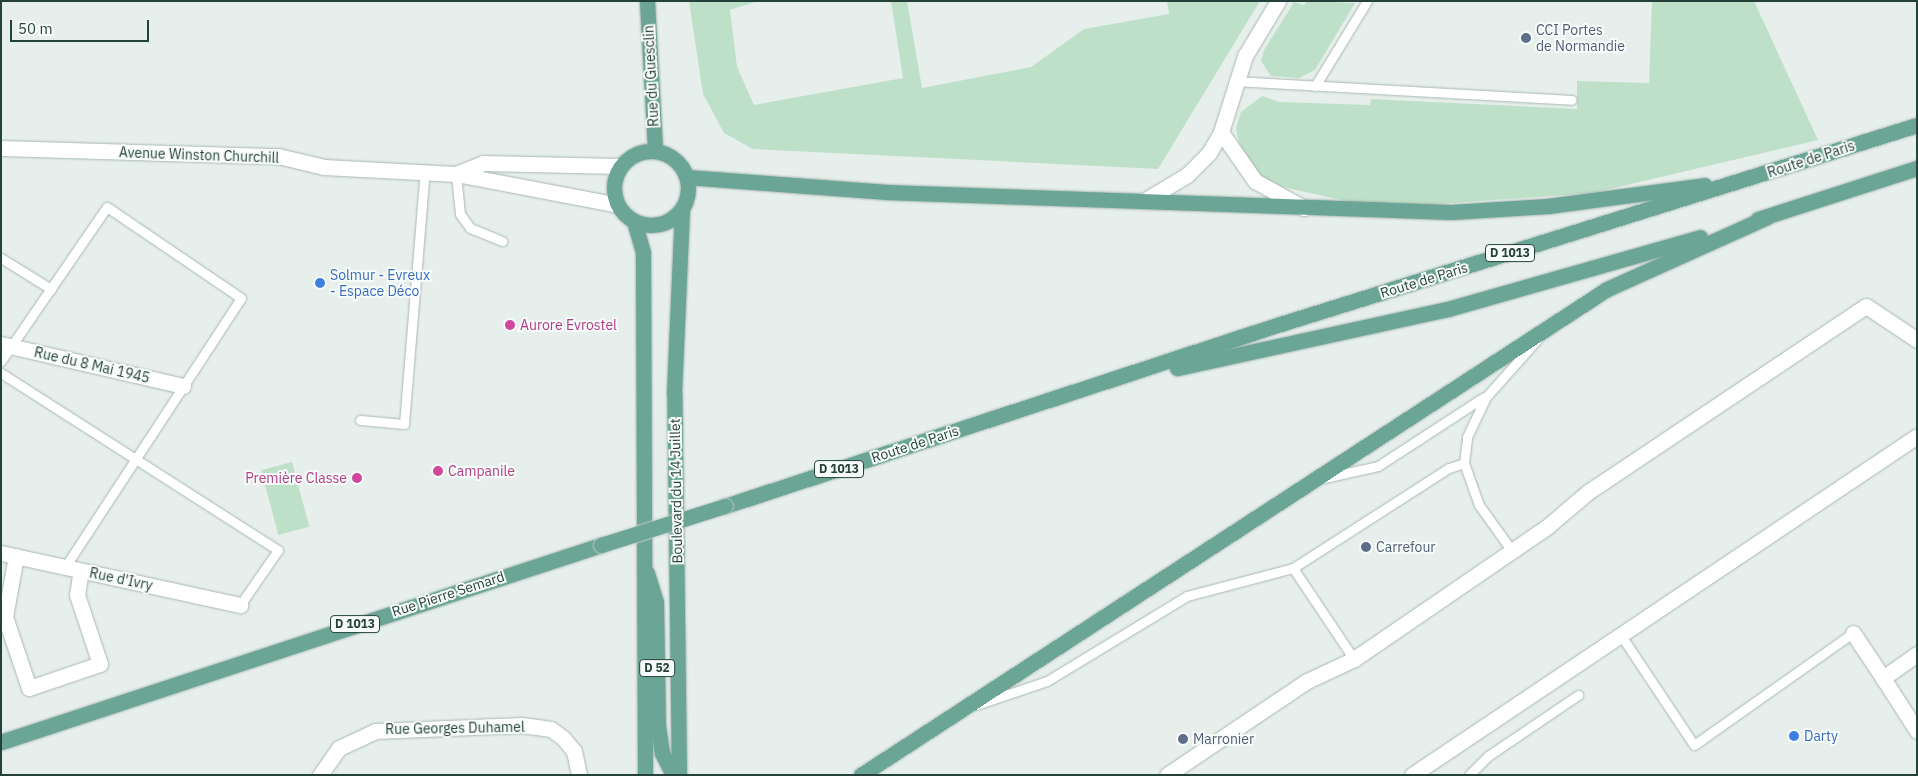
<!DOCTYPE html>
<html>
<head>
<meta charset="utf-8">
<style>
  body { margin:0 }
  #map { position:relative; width:1918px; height:776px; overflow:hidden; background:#e6efeb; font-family:"IBM Plex Sans",sans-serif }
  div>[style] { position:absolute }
  .green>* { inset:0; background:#bfe0c8; transform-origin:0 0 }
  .roads { filter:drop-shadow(0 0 1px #a8b8b2) drop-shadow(0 0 1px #a8b8b2) }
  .lane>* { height:9px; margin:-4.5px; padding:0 4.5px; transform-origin:4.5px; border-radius:4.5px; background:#fff }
  .street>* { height:15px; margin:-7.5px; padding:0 7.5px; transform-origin:7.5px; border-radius:7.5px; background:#fff }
  .secondary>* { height:15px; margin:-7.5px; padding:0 7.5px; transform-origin:7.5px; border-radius:7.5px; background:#fff }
  .primary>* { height:15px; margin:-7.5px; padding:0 7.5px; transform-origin:7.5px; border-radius:7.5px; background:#6aa596 }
  .primary>.ring { margin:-7.5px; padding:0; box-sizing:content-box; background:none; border:15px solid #6aa596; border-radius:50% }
  .bridges { filter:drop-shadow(0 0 1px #c2cac8) drop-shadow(0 0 1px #c2cac8) }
  .primary-bridge>* { height:15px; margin:-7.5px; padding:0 7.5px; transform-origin:7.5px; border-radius:7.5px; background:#6aa596 }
  .dots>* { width:14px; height:14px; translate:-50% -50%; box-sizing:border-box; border:2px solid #f7fbf9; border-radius:50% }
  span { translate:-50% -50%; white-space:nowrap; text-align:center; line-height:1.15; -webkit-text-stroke:4px #f7fbf9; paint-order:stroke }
  .shield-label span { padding:1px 4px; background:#f7fbf9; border:1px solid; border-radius:4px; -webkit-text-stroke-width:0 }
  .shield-label { font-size:12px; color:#24423a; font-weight:700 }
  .service-label { font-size:14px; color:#4e5e75 }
  .left { translate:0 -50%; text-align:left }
  .street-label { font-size:14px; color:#24423a }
  .shop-label { font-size:14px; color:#366cbe }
  .hotel-label { font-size:14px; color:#b23c85 }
  .right { translate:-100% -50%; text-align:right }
  .frame { position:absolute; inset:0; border:2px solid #24423a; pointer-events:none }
  .scale { position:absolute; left:10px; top:20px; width:139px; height:22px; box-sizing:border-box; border:2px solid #24423a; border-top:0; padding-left:6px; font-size:15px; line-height:18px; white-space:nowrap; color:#24423a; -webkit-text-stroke:4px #f7fbf9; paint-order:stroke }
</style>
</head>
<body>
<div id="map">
  <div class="green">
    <i style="clip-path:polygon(689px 1px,758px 1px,730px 10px,737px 67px,754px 105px,903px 78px,891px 1px,907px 1px,922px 88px,1031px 67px,1084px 29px,1169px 14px,1167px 1px,1260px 1px,1158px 169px,753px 149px,724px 133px,703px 94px)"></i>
    <i style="clip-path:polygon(1307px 1px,1355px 3px,1315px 70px,1299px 78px,1271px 76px,1261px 61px,1264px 50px,1294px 2px,1304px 5px)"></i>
    <i style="clip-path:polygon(1652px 1px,1754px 1px,1818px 140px,1593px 193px,1409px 206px,1355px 203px,1283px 187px,1257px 174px,1239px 144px,1236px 128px,1241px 112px,1262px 96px,1279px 102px,1370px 105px,1371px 99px,1577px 109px,1577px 81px,1649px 83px)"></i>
    <i style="left:292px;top:462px;width:67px;height:32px;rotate:75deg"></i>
  </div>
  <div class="roads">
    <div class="lane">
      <i style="left:1234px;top:81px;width:338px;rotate:3.2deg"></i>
      <i style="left:1315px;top:86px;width:100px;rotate:-58.5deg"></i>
      <i style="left:456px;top:174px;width:40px;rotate:84.3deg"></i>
      <i style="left:460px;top:214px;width:17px;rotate:54deg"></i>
      <i style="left:470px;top:228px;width:35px;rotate:22deg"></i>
      <i style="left:1px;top:258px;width:59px;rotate:31.8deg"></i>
      <i style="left:1px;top:361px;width:187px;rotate:-55.5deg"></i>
      <i style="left:107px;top:207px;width:162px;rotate:34.2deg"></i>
      <i style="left:241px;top:298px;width:321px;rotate:123.2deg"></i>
      <i style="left:1px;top:373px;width:329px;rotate:32.6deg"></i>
      <i style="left:278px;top:550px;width:67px;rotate:124.6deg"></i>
      <i style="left:360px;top:420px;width:44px;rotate:5.2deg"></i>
      <i style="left:404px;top:424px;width:254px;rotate:-85.3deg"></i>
      <i style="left:1324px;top:478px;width:55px;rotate:-12.5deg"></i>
      <i style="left:1378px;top:466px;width:126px;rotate:-33.1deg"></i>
      <i style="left:1512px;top:551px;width:57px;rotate:-125.7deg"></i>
      <i style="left:1479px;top:505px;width:45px;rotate:-109.7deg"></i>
      <i style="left:1464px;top:463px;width:26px;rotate:-83deg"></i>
      <i style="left:1467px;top:437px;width:44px;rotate:-64.6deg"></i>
      <i style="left:1486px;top:397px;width:76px;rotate:-48.2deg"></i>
      <i style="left:1293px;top:568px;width:110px;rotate:56.2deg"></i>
      <i style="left:1620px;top:634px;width:133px;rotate:56.3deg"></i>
      <i style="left:1694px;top:745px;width:194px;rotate:-35.2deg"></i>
      <i style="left:976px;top:705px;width:75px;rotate:-18.7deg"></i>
      <i style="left:1047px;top:681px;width:164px;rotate:-31.3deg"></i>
      <i style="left:1187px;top:596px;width:110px;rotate:-14.8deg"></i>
      <i style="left:1293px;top:568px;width:185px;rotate:-32.7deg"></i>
      <i style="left:1449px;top:468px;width:16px;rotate:-18deg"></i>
      <i style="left:1469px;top:775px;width:27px;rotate:-45deg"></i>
      <i style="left:1488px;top:756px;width:109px;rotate:-34.1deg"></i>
    </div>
    <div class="street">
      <i style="left:1221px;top:132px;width:60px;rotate:55.2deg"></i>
      <i style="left:1255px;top:181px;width:56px;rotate:28.9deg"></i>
      <i style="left:1144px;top:201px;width:50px;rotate:-31.2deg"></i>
      <i style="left:1187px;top:175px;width:31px;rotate:-45deg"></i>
      <i style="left:1209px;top:153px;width:24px;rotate:-60deg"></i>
      <i style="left:1221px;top:132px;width:80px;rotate:-72.5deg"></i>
      <i style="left:1245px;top:56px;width:64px;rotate:-59deg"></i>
      <i style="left:1px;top:344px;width:187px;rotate:13deg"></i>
      <i style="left:1px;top:553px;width:245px;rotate:12.3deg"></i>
      <i style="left:16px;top:556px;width:62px;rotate:100.2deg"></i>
      <i style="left:5px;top:617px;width:75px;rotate:71.3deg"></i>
      <i style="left:29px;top:688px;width:75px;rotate:-18.7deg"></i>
      <i style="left:100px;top:664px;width:73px;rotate:-108.4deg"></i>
      <i style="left:77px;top:595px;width:24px;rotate:-81deg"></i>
      <i style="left:1853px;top:633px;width:54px;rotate:56.3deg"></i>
      <i style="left:1917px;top:654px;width:42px;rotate:144.8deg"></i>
      <i style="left:1883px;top:678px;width:63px;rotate:57.3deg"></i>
      <i style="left:320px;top:775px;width:33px;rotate:-55deg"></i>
      <i style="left:339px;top:748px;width:40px;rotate:-25deg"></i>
      <i style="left:375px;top:731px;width:147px;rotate:-2.3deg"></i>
      <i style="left:522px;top:725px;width:29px;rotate:8deg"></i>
      <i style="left:551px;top:729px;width:15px;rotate:37deg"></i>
      <i style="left:563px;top:738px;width:17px;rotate:50deg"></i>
      <i style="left:574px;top:751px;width:25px;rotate:78deg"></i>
      <i style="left:1167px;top:775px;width:169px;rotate:-33.9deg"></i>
      <i style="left:1307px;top:681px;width:52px;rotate:-25.1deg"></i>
      <i style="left:1354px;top:659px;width:235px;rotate:-34.4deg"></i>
      <i style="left:1548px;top:526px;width:52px;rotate:-40.4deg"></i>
      <i style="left:1588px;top:492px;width:334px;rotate:-33.8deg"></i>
      <i style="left:1866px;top:306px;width:61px;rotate:33.7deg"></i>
      <i style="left:1412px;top:775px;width:608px;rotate:-33.87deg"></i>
    </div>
    <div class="secondary">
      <i style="left:1px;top:148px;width:277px;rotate:1.7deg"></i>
      <i style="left:278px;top:156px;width:47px;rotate:13.4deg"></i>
      <i style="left:324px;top:167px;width:132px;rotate:3deg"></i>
      <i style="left:456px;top:174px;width:165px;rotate:10.8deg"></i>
      <i style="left:456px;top:174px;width:29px;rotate:-22deg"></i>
      <i style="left:483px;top:163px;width:137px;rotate:1.3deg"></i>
    </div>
    <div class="primary">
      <i style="left:647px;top:1px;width:149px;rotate:86.9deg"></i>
      <i class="ring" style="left:614px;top:151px;width:59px;height:59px"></i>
      <i style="left:687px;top:177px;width:200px;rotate:4.3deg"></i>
      <i style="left:886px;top:192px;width:565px;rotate:2.03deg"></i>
      <i style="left:1451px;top:212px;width:97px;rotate:-3.5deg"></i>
      <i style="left:1548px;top:206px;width:158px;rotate:-7.6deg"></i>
      <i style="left:1758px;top:219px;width:167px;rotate:-17.8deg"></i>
      <i style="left:634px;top:221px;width:33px;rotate:74deg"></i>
      <i style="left:643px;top:253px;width:522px;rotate:89.78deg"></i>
      <i style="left:1177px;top:368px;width:277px;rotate:-12.3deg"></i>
      <i style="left:1448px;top:309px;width:262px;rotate:-15.9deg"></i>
      <i style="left:725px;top:506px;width:578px;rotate:-18.15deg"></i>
      <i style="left:1274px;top:326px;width:674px;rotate:-17.36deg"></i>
      <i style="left:647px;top:573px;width:30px;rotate:73deg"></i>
      <i style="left:656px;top:602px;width:123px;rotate:89.1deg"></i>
      <i style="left:658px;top:725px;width:28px;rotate:82deg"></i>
      <i style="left:662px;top:753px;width:25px;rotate:63deg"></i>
      <i style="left:1px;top:742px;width:632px;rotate:-18.18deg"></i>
      <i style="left:679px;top:775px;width:382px;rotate:-90.7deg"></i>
      <i style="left:674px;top:393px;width:185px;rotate:-87.5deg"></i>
      <i style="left:861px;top:775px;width:890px;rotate:-33.08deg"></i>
      <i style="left:1607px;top:289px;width:175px;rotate:-24.2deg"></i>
    </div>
  </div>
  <div class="bridges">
    <div class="primary-bridge">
      <i style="left:601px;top:545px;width:130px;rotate:-17.5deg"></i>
    </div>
  </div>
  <div class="dots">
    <i style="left:1526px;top:38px;background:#5c6f8a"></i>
    <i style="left:320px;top:283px;background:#3f7fe0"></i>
    <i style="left:510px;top:325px;background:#d1479c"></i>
    <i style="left:438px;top:471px;background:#d1479c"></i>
    <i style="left:357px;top:478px;background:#d1479c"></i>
    <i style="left:1366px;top:547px;background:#5c6f8a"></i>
    <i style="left:1794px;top:736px;background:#3f7fe0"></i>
    <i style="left:1183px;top:739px;background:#5c6f8a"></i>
  </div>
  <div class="shield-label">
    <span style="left:1510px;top:253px">D 1013</span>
    <span style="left:839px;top:469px">D 1013</span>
    <span style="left:355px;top:624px">D 1013</span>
    <span style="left:657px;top:668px">D 52</span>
  </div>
  <div class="service-label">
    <span class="left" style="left:1536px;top:38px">CCI Portes<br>de Normandie</span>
    <span class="left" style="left:1376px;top:547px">Carrefour</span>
    <span class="left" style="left:1193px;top:739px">Marronier</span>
  </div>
  <div class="street-label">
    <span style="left:651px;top:76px;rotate:-93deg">Rue du Guesclin</span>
    <span style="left:199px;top:155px;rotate:2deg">Avenue Winston Churchill</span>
    <span style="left:1811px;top:159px;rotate:-18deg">Route de Paris</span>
    <span style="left:1424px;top:280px;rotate:-17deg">Route de Paris</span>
    <span style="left:92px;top:365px;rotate:13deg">Rue du 8 Mai 1945</span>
    <span style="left:915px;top:444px;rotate:-18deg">Route de Paris</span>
    <span style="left:676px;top:491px;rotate:-91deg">Boulevard du 14 Juillet</span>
    <span style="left:121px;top:579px;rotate:12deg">Rue d'Ivry</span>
    <span style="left:448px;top:594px;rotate:-18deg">Rue Pierre Semard</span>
    <span style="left:455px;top:728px;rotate:-1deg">Rue Georges Duhamel</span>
  </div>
  <div class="shop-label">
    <span class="left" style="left:330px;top:283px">Solmur - Evreux<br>- Espace Déco</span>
    <span class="left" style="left:1804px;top:736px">Darty</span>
  </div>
  <div class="hotel-label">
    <span class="left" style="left:520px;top:325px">Aurore Evrostel</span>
    <span class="left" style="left:448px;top:471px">Campanile</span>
    <span class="right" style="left:347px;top:478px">Première Classe</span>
  </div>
  <div class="frame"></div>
  <div class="scale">50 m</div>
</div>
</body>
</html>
